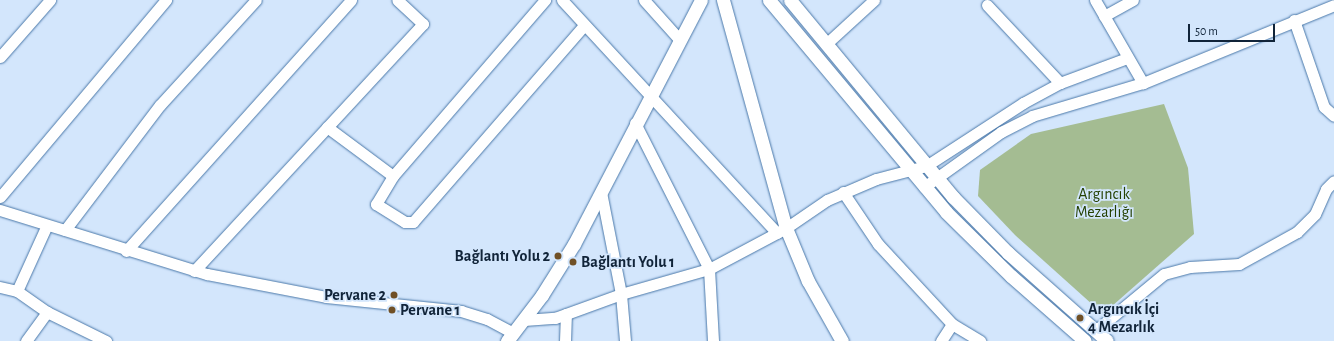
<!DOCTYPE html>
<html>
<head>
<meta charset="utf-8">
<style>
  body { margin:0 }
  #map { position:relative; width:1334px; height:341px; overflow:hidden; background:#d3e6fc; font-family:"Alegreya Sans",sans-serif }
  div>[style] { position:absolute }
  .green>* { inset:0; background:#a4bc92 }
  .roads { filter:drop-shadow(0 0 1px #4a78a9) drop-shadow(0 0 1px #4a78a9) }
  .minor>* { height:11px; margin:-5.5px; padding:0 5.5px; transform-origin:5.5px; border-radius:5.5px; background:#fff }
  .tertiary>* { height:13px; margin:-6.5px; padding:0 6.5px; transform-origin:6.5px; border-radius:6.5px; background:#fff }
  .dots>* { width:11px; height:11px; translate:-50% -50%; box-sizing:border-box; border:2px solid #d3e6fc; border-radius:50% }
  span { translate:-50% -50%; white-space:nowrap; text-align:center; line-height:1.15; -webkit-text-stroke:3.5px #d3e6fc; paint-order:stroke }
  .park-label { font-size:16px; color:#244001 }
  .poi-label { font-size:16px; color:#112439; font-weight:700 }
  .right { translate:-100% -50%; text-align:right }
  .left { translate:0 -50%; text-align:left }
  .scale { position:absolute; left:1188px; top:24px; width:87px; height:18px; box-sizing:border-box; border:2px solid #112439; border-top:0; padding-left:5px; font-size:12px; line-height:14px; white-space:nowrap; color:#112439; -webkit-text-stroke:3px #d3e6fc; paint-order:stroke }
</style>
</head>
<body>
<div id="map">
  <div class="green">
    <i style="clip-path:polygon(1164px 104px,1188px 168px,1194px 234px,1103px 314px,1015px 235px,978px 196px,980px 170px,1031px 134px)"></i>
  </div>
  <div class="roads">
    <div class="minor">
      <i style="left:562px;top:0;width:317px;rotate:47.3deg"></i>
      <i style="left:644px;top:0;width:52px;rotate:48.1deg"></i>
      <i style="left:1095px;top:0;width:96px;rotate:60deg"></i>
      <i style="left:987px;top:5px;width:107px;rotate:46.9deg"></i>
      <i style="left:1104px;top:16px;width:33px;rotate:-29deg"></i>
      <i style="left:1294px;top:20px;width:92px;rotate:71deg"></i>
      <i style="left:1324px;top:107px;width:13px;rotate:42deg"></i>
      <i style="left:826px;top:44px;width:65px;rotate:-42.5deg"></i>
      <i style="left:0;top:57px;width:76px;rotate:-48.7deg"></i>
      <i style="left:635px;top:123px;width:164px;rotate:63.1deg"></i>
      <i style="left:709px;top:269px;width:72px;rotate:86.8deg"></i>
      <i style="left:327px;top:127px;width:82px;rotate:36.6deg"></i>
      <i style="left:393px;top:176px;width:233px;rotate:-49.2deg"></i>
      <i style="left:393px;top:176px;width:33px;rotate:121deg"></i>
      <i style="left:376px;top:204px;width:34px;rotate:32deg"></i>
      <i style="left:405px;top:222px;width:8px"></i>
      <i style="left:413px;top:222px;width:261px;rotate:-49deg"></i>
      <i style="left:924px;top:187px;width:95px;rotate:-35.5deg"></i>
      <i style="left:1001px;top:132px;width:35px;rotate:-27deg"></i>
      <i style="left:1032px;top:116px;width:116px;rotate:-16.6deg"></i>
      <i style="left:1143px;top:83px;width:206px;rotate:-22.2deg"></i>
      <i style="left:601px;top:192px;width:104px;rotate:78.9deg"></i>
      <i style="left:621px;top:294px;width:47px;rotate:85.1deg"></i>
      <i style="left:843px;top:192px;width:63px;rotate:56.1deg"></i>
      <i style="left:878px;top:244px;width:109px;rotate:47.2deg"></i>
      <i style="left:952px;top:324px;width:33px;rotate:31deg"></i>
      <i style="left:0;top:197px;width:258px;rotate:-49.9deg"></i>
      <i style="left:0;top:210px;width:217px;rotate:17.2deg"></i>
      <i style="left:207px;top:274px;width:121px;rotate:10.9deg"></i>
      <i style="left:326px;top:297px;width:136px;rotate:5.9deg"></i>
      <i style="left:461px;top:311px;width:27px;rotate:17deg"></i>
      <i style="left:487px;top:319px;width:30px;rotate:28deg"></i>
      <i style="left:65px;top:230px;width:157px;rotate:-52.8deg"></i>
      <i style="left:160px;top:105px;width:142px;rotate:-47.6deg"></i>
      <i style="left:126px;top:251px;width:337px;rotate:-48.1deg"></i>
      <i style="left:194px;top:271px;width:337px;rotate:-47.2deg"></i>
      <i style="left:423px;top:24px;width:35px;rotate:-137deg"></i>
      <i style="left:0;top:287px;width:17px;rotate:13deg"></i>
      <i style="left:17px;top:291px;width:37px;rotate:35deg"></i>
      <i style="left:47px;top:312px;width:66px;rotate:26.2deg"></i>
      <i style="left:17px;top:291px;width:72px;rotate:-65.6deg"></i>
      <i style="left:524px;top:320px;width:31px;rotate:-4deg"></i>
      <i style="left:555px;top:318px;width:70px;rotate:-20deg"></i>
      <i style="left:621px;top:294px;width:91px;rotate:-15.9deg"></i>
      <i style="left:709px;top:269px;width:87px;rotate:-28deg"></i>
      <i style="left:786px;top:228px;width:50px;rotate:-34.3deg"></i>
      <i style="left:827px;top:200px;width:53px;rotate:-23.2deg"></i>
      <i style="left:876px;top:179px;width:52px;rotate:-14.6deg"></i>
      <i style="left:926px;top:166px;width:116px;rotate:-33deg"></i>
      <i style="left:1023px;top:103px;width:42px;rotate:-28.4deg"></i>
      <i style="left:1060px;top:83px;width:72px;rotate:-20.5deg"></i>
      <i style="left:1095px;top:331px;width:89px;rotate:-39.6deg"></i>
      <i style="left:1164px;top:274px;width:27px;rotate:-15deg"></i>
      <i style="left:1190px;top:267px;width:49px;rotate:-3.5deg"></i>
      <i style="left:1239px;top:264px;width:66px;rotate:-28.9deg"></i>
      <i style="left:1297px;top:232px;width:25px;rotate:-45deg"></i>
      <i style="left:1315px;top:214px;width:27px;rotate:-66deg"></i>
      <i style="left:1326px;top:189px;width:11px;rotate:-45deg"></i>
      <i style="left:26px;top:341px;width:36px;rotate:-54deg"></i>
      <i style="left:565px;top:341px;width:27px;rotate:-88deg"></i>
      <i style="left:941px;top:341px;width:20px;rotate:-57deg"></i>
    </div>
    <div class="tertiary">
      <i style="left:723px;top:0;width:237px;rotate:74.6deg"></i>
      <i style="left:786px;top:228px;width:57px;rotate:67.5deg"></i>
      <i style="left:808px;top:281px;width:69px;rotate:60.5deg"></i>
      <i style="left:769px;top:0;width:276px;rotate:50.1deg"></i>
      <i style="left:946px;top:212px;width:91px;rotate:44.6deg"></i>
      <i style="left:1011px;top:276px;width:98px;rotate:41.3deg"></i>
      <i style="left:790px;top:0;width:256px;rotate:50.4deg"></i>
      <i style="left:953px;top:197px;width:78px;rotate:45.5deg"></i>
      <i style="left:1008px;top:253px;width:132px;rotate:41.6deg"></i>
      <i style="left:507px;top:341px;width:58px;rotate:-52.7deg"></i>
      <i style="left:542px;top:295px;width:60px;rotate:-57.9deg"></i>
      <i style="left:574px;top:244px;width:275px;rotate:-62.5deg"></i>
    </div>
  </div>
  <div class="dots">
    <i style="left:558px;top:256px;background:#705026"></i>
    <i style="left:573px;top:262px;background:#705026"></i>
    <i style="left:394px;top:295px;background:#705026"></i>
    <i style="left:392px;top:310px;background:#705026"></i>
    <i style="left:1080px;top:318px;background:#705026"></i>
  </div>
  <div class="park-label">
    <span style="left:1104px;top:203px">Argıncık<br>Mezarlığı</span>
  </div>
  <div class="poi-label">
    <span class="right" style="left:550px;top:256px">Bağlantı Yolu 2</span>
    <span class="left" style="left:581px;top:262px">Bağlantı Yolu 1</span>
    <span class="right" style="left:386px;top:295px">Pervane 2</span>
    <span class="left" style="left:1088px;top:318px">Argıncık İçi<br>4 Mezarlık</span>
    <span class="left" style="left:400px;top:310px">Pervane 1</span>
  </div>
  <div class="scale">50 m</div>
</div>
</body>
</html>
